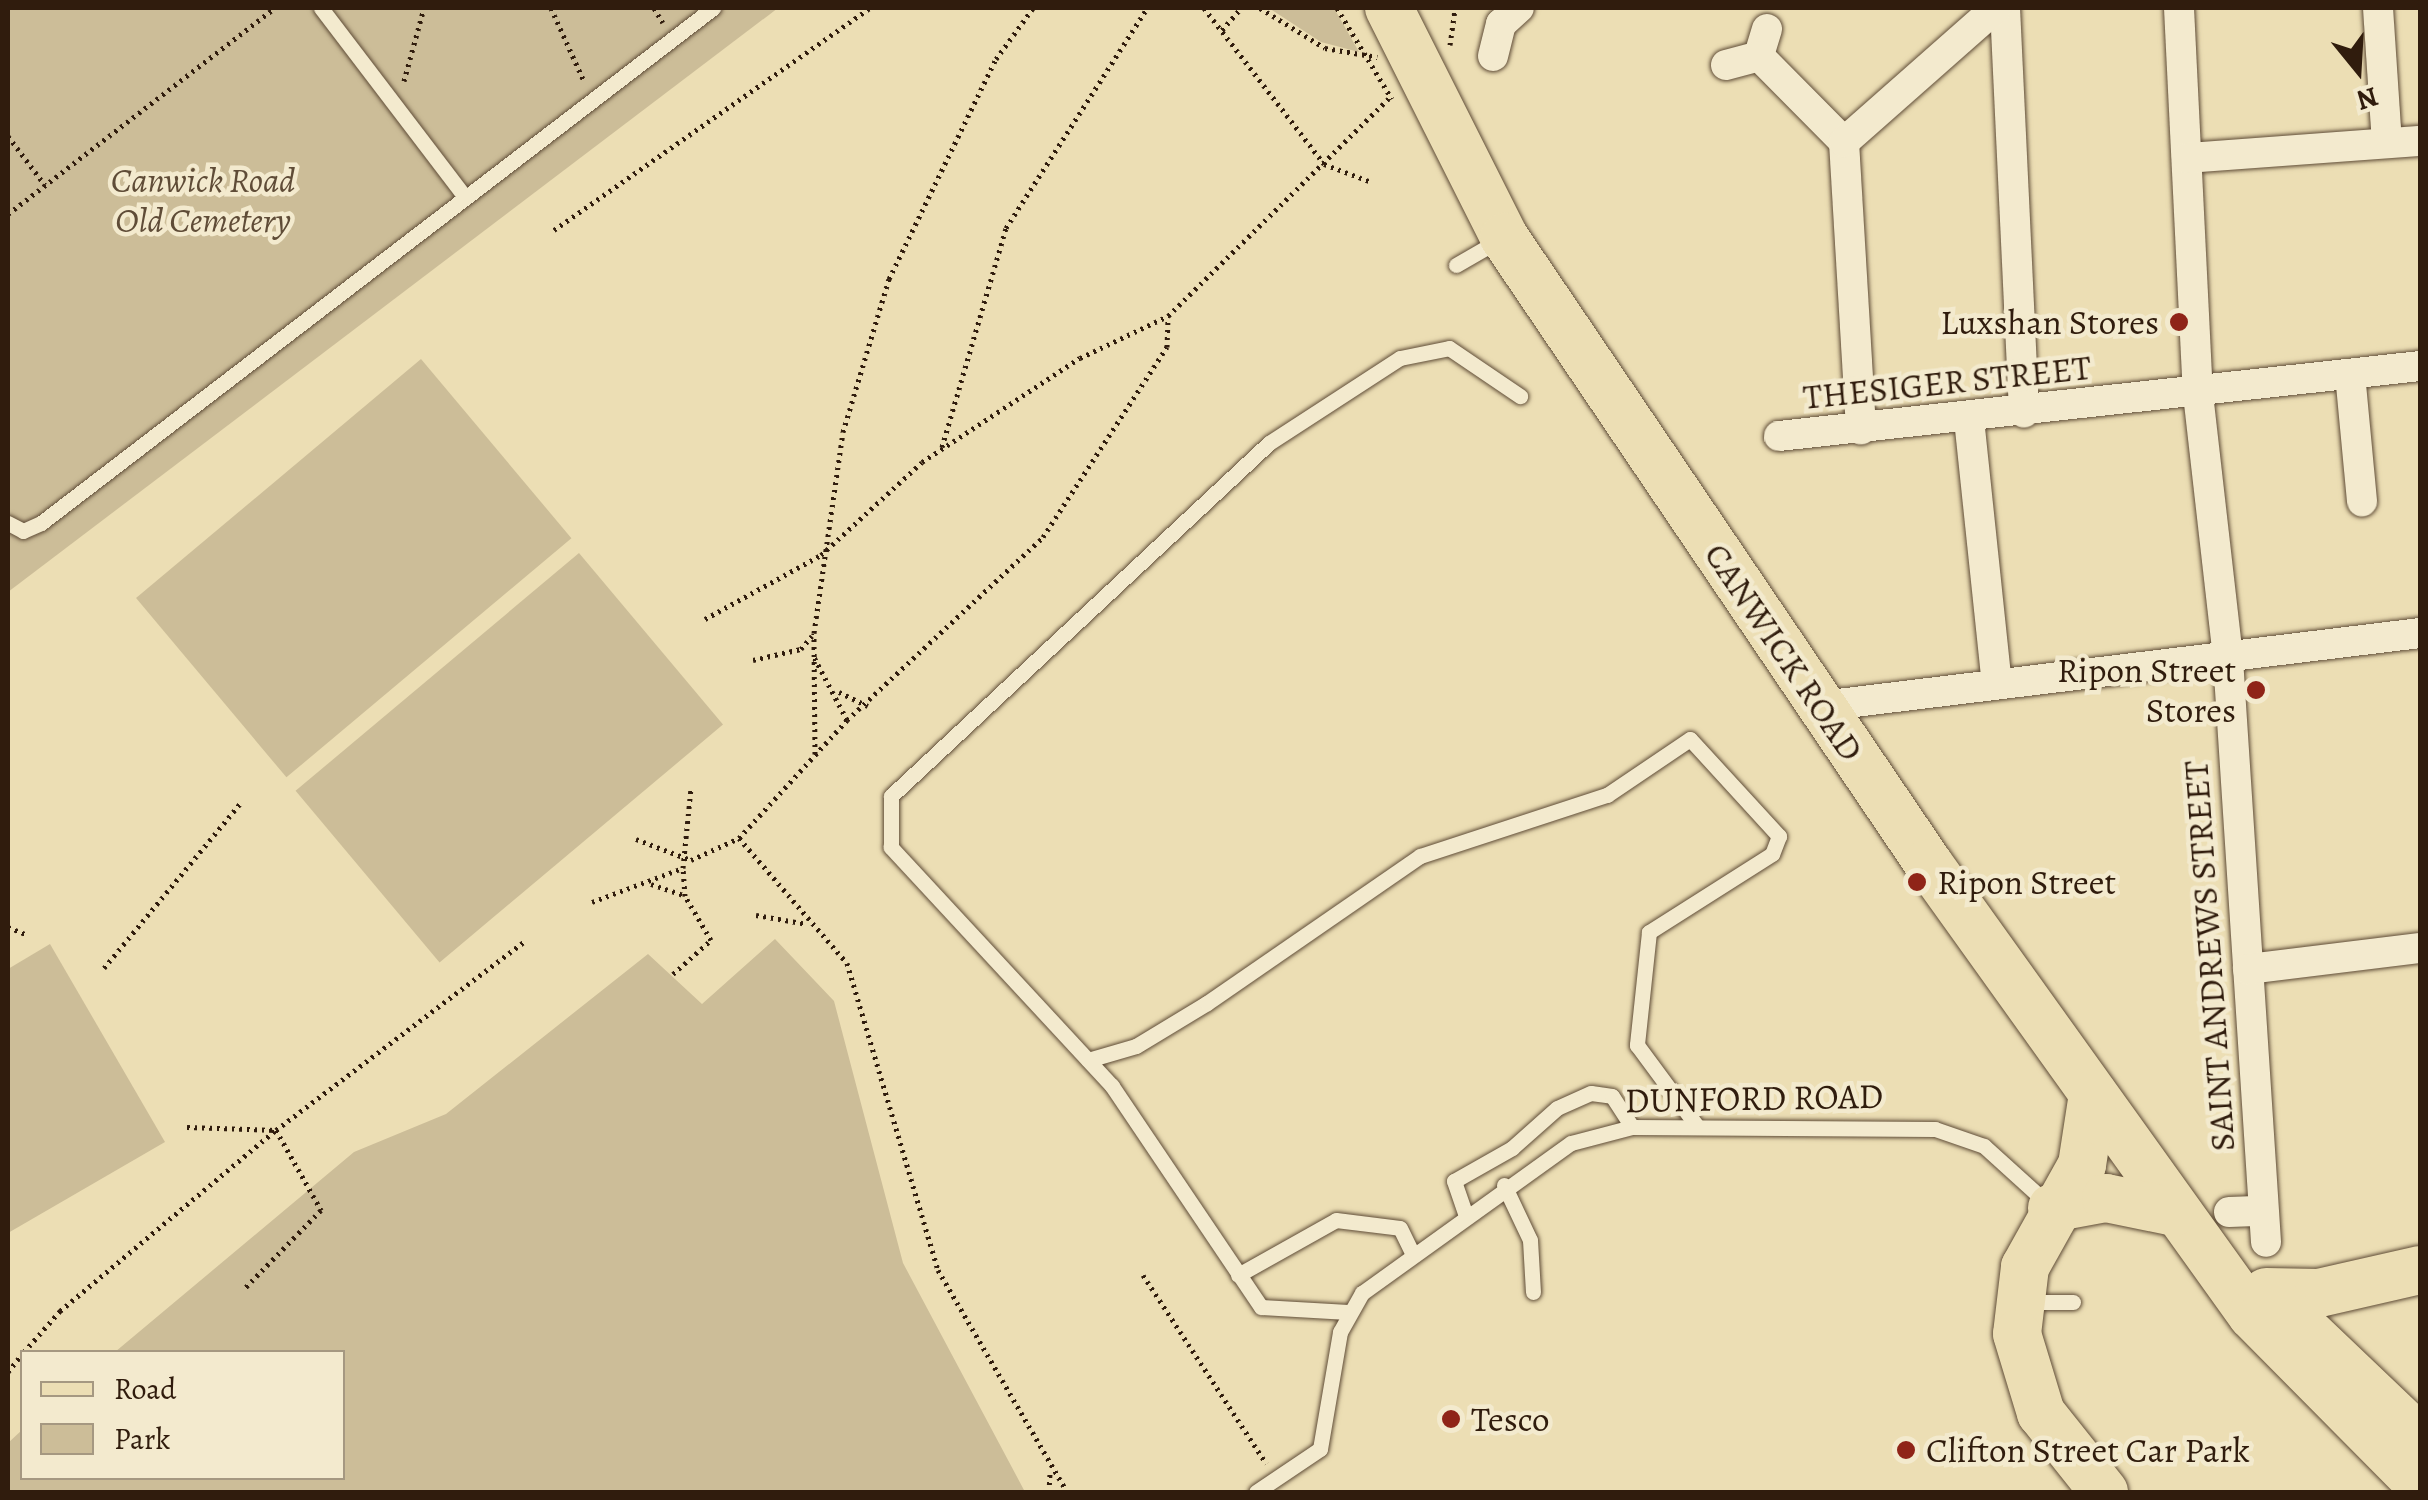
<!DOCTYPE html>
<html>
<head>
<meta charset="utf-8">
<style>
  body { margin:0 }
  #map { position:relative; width:2428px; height:1500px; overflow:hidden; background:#ecdeb4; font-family:Alegreya,serif }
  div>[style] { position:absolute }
  .green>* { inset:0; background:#ccbd98; transform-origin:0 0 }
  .path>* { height:5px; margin-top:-2.5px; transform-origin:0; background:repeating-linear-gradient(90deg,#301c0d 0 2.5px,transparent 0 7.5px) }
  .roads { filter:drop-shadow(0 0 2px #5f4c37) drop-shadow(0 0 2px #5f4c37) }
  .lane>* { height:15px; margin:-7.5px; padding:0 7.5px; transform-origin:7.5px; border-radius:7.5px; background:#f3eace }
  .street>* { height:30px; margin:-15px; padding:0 15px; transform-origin:15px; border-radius:15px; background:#f3eace }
  .primary>* { height:48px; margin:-24px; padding:0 24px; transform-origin:24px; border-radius:24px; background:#ecdeb4 }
  .dots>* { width:28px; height:28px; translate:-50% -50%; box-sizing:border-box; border:5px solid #f3eace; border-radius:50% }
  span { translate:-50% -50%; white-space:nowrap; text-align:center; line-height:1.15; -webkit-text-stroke:9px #f3eace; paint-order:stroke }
  .park-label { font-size:35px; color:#5f4c37; font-style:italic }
  .poi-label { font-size:35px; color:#301c0d }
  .right { translate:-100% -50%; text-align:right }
  .left { translate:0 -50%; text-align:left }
  .street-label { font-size:35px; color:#301c0d }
  .frame { position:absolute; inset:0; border:10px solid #301c0d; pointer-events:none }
  .legend { position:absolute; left:20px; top:1350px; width:325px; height:130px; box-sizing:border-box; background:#f3eace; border:2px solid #a59881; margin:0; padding:12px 18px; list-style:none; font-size:30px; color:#301c0d }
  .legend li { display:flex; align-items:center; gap:20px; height:50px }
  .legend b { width:50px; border:2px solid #a59881 }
  .north { position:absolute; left:2308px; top:20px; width:100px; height:100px; -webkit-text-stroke:8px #f3eace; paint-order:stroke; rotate:162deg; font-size:28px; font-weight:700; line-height:40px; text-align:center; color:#301c0d }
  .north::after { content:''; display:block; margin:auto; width:35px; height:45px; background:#301c0d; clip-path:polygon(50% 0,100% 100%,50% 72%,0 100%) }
</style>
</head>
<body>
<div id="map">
  <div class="green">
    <i style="clip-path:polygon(8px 8px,778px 8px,8px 592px)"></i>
    <i style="clip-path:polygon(1269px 8px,1334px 8px,1359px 52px,1321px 42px)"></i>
    <i style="left:421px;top:359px;width:234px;height:372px;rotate:50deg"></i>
    <i style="left:579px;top:553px;width:224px;height:370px;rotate:50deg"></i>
    <i style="clip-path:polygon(775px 939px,834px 1001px,903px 1263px,1025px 1492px,8px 1492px,8px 1443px,22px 1430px,22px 1478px,342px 1478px,342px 1352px,115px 1352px,354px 1152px,446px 1114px,648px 954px,702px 1004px)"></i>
    <i style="clip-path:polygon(50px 944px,165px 1142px,8px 1233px,8px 969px)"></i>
  </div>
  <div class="path">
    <i style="left:551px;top:8px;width:80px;rotate:65.7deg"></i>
    <i style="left:654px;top:8px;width:17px;rotate:59deg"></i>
    <i style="left:1204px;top:8px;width:197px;rotate:52.4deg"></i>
    <i style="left:1324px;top:164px;width:48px;rotate:20.7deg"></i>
    <i style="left:1260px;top:8px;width:76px;rotate:31.6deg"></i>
    <i style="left:1325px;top:48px;width:53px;rotate:9.8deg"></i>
    <i style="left:1337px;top:8px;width:106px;rotate:58.9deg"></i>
    <i style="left:1222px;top:30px;width:29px;rotate:-49deg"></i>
    <i style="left:1450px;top:45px;width:37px;rotate:-82deg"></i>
    <i style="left:404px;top:81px;width:76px;rotate:-74.7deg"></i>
    <i style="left:8px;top:136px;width:61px;rotate:52.9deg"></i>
    <i style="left:8px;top:214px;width:337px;rotate:-37.7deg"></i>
    <i style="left:554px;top:230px;width:386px;rotate:-35.1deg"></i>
    <i style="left:942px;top:447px;width:228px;rotate:-73.7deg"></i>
    <i style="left:1006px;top:228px;width:261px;rotate:-57.3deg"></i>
    <i style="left:705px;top:619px;width:132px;rotate:-28.9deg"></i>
    <i style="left:821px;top:555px;width:137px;rotate:-42.6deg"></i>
    <i style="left:922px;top:462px;width:189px;rotate:-33.4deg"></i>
    <i style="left:1080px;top:358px;width:98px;rotate:-25.5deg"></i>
    <i style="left:1168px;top:316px;width:312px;rotate:-44.6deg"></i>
    <i style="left:753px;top:660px;width:49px;rotate:-12.9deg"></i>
    <i style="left:801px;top:649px;width:17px;rotate:-50deg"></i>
    <i style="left:839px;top:692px;width:32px;rotate:26deg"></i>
    <i style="left:847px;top:720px;width:268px;rotate:-43deg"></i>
    <i style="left:1043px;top:537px;width:227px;rotate:-56.9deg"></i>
    <i style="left:1167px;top:347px;width:30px;rotate:-88deg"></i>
    <i style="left:815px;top:754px;width:121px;rotate:-90.5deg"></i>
    <i style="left:814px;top:633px;width:203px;rotate:-81.8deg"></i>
    <i style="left:843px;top:432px;width:160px;rotate:-73.3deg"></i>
    <i style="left:889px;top:279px;width:245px;rotate:-64.1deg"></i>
    <i style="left:996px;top:59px;width:63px;rotate:-54deg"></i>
    <i style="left:739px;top:838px;width:160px;rotate:-47.5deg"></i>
    <i style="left:847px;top:720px;width:71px;rotate:-117.6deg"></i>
    <i style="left:636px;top:839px;width:59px;rotate:20.9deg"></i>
    <i style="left:691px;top:860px;width:53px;rotate:-24.6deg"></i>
    <i style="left:739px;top:838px;width:165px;rotate:49.2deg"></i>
    <i style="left:847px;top:963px;width:320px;rotate:73.5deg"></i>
    <i style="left:938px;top:1270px;width:257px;rotate:59.8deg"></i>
    <i style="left:651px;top:884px;width:36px;rotate:19deg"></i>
    <i style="left:592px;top:902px;width:97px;rotate:-20.5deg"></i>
    <i style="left:683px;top:868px;width:80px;rotate:-84.3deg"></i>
    <i style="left:756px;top:915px;width:52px;rotate:10deg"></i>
    <i style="left:8px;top:927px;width:18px;rotate:22deg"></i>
    <i style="left:104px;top:968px;width:217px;rotate:-50.4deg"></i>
    <i style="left:673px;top:974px;width:51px;rotate:-41.8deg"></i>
    <i style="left:711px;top:940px;width:51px;rotate:-120.6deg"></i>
    <i style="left:685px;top:896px;width:28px;rotate:-94deg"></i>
    <i style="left:187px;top:1127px;width:89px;rotate:1.9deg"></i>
    <i style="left:276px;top:1130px;width:92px;rotate:60.6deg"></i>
    <i style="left:321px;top:1210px;width:112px;rotate:134.3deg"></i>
    <i style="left:1143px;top:1275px;width:225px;rotate:56.8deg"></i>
    <i style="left:24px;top:1352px;width:55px;rotate:-48.7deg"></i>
    <i style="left:60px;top:1311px;width:282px;rotate:-40deg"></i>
    <i style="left:276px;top:1130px;width:314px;rotate:-37.2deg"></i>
    <i style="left:8px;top:1372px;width:23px;rotate:-52deg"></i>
    <i style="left:1049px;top:1492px;width:19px;rotate:-87deg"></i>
  </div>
  <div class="roads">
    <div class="lane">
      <i style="left:321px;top:8px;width:238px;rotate:52.7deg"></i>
      <i style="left:1456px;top:265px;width:52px;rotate:-30deg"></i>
      <i style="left:8px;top:523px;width:17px;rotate:28deg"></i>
      <i style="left:23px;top:531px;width:20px;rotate:-24deg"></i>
      <i style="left:41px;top:523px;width:847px;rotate:-37.47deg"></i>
      <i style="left:1088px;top:1060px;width:50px;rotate:-16.3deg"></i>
      <i style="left:1136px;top:1046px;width:83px;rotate:-31.2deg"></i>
      <i style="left:1207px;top:1003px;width:259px;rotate:-34.6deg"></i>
      <i style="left:1420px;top:856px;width:197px;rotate:-18.1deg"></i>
      <i style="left:1607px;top:795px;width:100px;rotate:-34deg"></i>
      <i style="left:1690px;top:739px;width:132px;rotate:47.5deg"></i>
      <i style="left:1779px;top:836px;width:19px;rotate:111deg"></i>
      <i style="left:1772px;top:854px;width:146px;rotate:147.6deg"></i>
      <i style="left:1649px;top:932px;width:114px;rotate:96.1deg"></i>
      <i style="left:1637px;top:1045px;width:101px;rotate:53.5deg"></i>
      <i style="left:1504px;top:1185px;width:61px;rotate:64.7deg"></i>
      <i style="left:1530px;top:1240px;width:52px;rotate:86.7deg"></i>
      <i style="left:1465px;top:1213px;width:34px;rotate:-109deg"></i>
      <i style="left:1454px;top:1181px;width:67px;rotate:-29.6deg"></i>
      <i style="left:1512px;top:1148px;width:60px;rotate:-41.6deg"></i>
      <i style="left:1557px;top:1108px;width:37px;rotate:-24deg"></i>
      <i style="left:1591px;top:1093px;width:21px;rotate:8deg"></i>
      <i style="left:1612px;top:1096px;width:37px;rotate:57deg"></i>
      <i style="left:1238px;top:1275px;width:112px;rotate:-29.3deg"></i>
      <i style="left:1336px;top:1220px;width:64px;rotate:7.1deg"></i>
      <i style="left:1400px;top:1228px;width:25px;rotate:64deg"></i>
      <i style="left:2027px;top:1302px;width:46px"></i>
      <i style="left:1348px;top:1312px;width:87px;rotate:-176.7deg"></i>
      <i style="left:1261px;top:1307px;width:267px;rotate:-124deg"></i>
      <i style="left:1112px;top:1086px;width:326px;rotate:-132.8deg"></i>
      <i style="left:891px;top:847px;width:51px;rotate:-90deg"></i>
      <i style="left:891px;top:796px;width:517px;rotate:-43.04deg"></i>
      <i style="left:1269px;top:443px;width:156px;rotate:-33deg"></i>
      <i style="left:1400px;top:358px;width:50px;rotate:-11.5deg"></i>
      <i style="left:1449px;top:348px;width:86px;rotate:34.1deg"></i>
      <i style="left:1256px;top:1492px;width:77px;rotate:-33.9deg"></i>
      <i style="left:1320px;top:1449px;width:119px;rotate:-80.3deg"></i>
      <i style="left:1340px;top:1332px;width:45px;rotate:-60.6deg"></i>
      <i style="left:1362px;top:1293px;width:257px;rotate:-35.7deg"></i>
      <i style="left:1571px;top:1143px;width:63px;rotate:-14.7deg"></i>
      <i style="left:1632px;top:1127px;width:303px;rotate:0.4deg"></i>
      <i style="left:1935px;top:1129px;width:52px;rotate:19.1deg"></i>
      <i style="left:1984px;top:1146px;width:88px;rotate:42.2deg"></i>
    </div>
    <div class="street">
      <i style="left:2005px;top:8px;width:405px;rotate:87.3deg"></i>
      <i style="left:2179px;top:8px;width:386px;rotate:87.2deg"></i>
      <i style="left:2198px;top:394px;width:267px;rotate:83.5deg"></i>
      <i style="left:2228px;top:659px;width:584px;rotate:86.27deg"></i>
      <i style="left:2378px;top:8px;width:135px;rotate:86.2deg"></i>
      <i style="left:1767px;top:29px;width:28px;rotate:107deg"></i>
      <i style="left:1759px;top:56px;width:121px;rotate:45.3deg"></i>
      <i style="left:1844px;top:142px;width:288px;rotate:86.6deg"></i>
      <i style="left:1493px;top:56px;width:33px;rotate:-76deg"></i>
      <i style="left:1501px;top:24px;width:24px;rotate:-42deg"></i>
      <i style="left:1726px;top:65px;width:34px;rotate:-15deg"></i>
      <i style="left:1844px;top:142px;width:203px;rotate:-41.4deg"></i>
      <i style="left:2187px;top:158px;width:234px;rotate:-4.2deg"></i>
      <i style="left:2350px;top:374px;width:128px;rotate:84.6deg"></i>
      <i style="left:1969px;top:419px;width:260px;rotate:84deg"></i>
      <i style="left:1779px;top:436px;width:645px;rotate:-6.23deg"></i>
      <i style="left:1822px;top:706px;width:602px;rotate:-6.96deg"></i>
      <i style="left:2248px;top:969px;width:173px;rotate:-7deg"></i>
      <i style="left:2229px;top:1212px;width:34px;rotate:-2deg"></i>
    </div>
    <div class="primary">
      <i style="left:1389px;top:8px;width:256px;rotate:63.3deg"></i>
      <i style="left:1504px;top:237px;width:756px;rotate:55.89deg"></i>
      <i style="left:1928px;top:863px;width:556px;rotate:54.37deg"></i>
      <i style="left:2252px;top:1315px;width:239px;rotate:45.3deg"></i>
      <i style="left:2093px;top:1094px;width:72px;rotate:98.8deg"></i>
      <i style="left:2082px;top:1165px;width:117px;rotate:119.2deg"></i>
      <i style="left:2025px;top:1267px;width:67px;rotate:96.8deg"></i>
      <i style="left:2017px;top:1334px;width:83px;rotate:73.1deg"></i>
      <i style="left:2041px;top:1413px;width:101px;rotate:51.4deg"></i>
      <i style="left:2052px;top:1208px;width:55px;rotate:-10.5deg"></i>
      <i style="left:2106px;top:1198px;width:70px;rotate:11.5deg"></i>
      <i style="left:2266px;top:1292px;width:53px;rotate:1.1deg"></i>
      <i style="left:2319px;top:1293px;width:104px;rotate:-12.8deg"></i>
      <i style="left:2269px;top:1295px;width:209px;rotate:43.6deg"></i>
    </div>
  </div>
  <div class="dots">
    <i style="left:2179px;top:322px;background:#8f2418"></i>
    <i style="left:2256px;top:690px;background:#8f2418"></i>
    <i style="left:1917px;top:882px;background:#8f2418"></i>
    <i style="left:1451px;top:1419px;background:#8f2418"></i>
    <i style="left:1906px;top:1450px;background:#8f2418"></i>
  </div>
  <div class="park-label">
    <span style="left:203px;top:200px">Canwick Road<br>Old Cemetery</span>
  </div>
  <div class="poi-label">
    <span class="right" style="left:2159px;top:322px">Luxshan Stores</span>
    <span class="right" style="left:2236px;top:690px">Ripon Street<br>Stores</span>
    <span class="left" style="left:1937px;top:882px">Ripon Street</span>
    <span class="left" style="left:1471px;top:1419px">Tesco</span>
    <span class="left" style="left:1926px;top:1450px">Clifton Street Car Park</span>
  </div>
  <div class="street-label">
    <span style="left:1947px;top:382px;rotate:-6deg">THESIGER STREET</span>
    <span style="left:1784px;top:652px;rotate:56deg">CANWICK ROAD</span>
    <span style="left:2209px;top:956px;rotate:-94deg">SAINT ANDREWS STREET</span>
    <span style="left:1754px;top:1098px;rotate:-1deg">DUNFORD ROAD</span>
  </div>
  <div class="frame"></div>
  <ul class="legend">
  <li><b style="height:12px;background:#ecdeb4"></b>Road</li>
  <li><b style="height:28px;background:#ccbd98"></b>Park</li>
  </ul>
  <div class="north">N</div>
</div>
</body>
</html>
